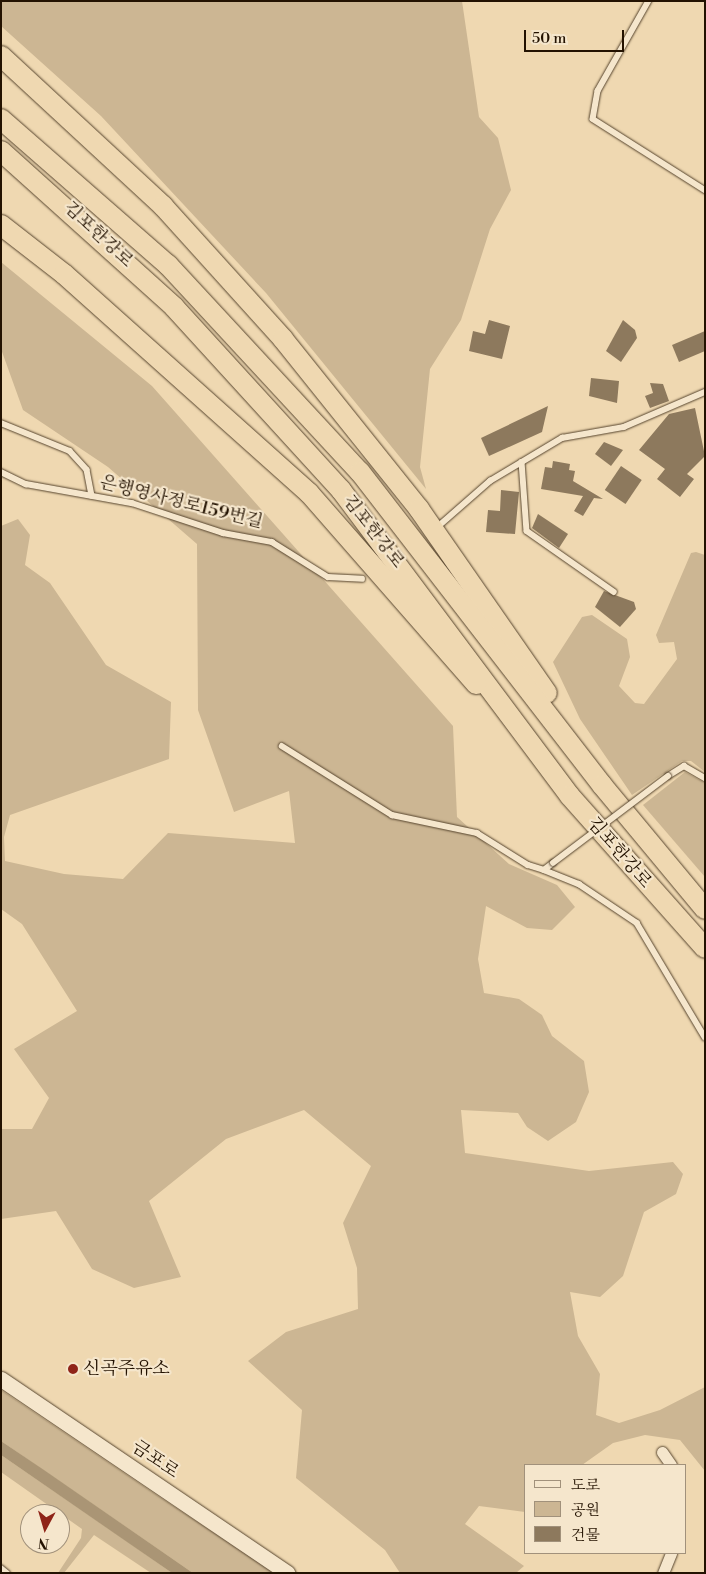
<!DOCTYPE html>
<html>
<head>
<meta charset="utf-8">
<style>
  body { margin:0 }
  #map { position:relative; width:706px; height:1574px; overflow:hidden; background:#efd8b1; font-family:"Libre Bodoni","Noto Serif KR",serif }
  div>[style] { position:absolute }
  .green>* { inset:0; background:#ccb693 }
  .water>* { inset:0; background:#aa9575 }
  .building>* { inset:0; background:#8d795d; transform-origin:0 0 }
  .roads { filter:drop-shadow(0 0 1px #56442d) drop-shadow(0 0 1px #56442d) }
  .lane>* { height:5.5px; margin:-2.75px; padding:0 2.75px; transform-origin:2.75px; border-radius:2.75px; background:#f5e6cc }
  .street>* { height:11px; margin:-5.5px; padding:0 5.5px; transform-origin:5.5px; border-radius:5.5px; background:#f5e6cc }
  .secondary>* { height:15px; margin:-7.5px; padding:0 7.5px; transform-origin:7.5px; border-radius:7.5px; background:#f5e6cc }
  .highway>* { height:20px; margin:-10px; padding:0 10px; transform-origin:10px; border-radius:10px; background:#efd8b1 }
  .bridges { filter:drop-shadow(0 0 1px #56442d) drop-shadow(0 0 1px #56442d) }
  .lane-bridge>* { height:5.5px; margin:-2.75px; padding:0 2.75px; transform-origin:2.75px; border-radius:2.75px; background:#f5e6cc }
  .dots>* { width:14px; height:14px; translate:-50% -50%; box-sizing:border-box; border:2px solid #f5e6cc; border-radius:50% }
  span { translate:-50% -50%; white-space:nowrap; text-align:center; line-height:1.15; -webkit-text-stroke:4.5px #f5e6cc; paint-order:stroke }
  .street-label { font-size:18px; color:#231201 }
  .poi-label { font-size:18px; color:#231201 }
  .left { translate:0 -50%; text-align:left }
  .frame { position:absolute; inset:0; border:2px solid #231201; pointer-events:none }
  .legend { position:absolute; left:524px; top:1464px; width:162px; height:90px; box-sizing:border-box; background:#f5e6cc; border:1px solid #a1917b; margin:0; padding:6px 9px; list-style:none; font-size:15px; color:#231201 }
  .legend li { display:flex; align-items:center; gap:10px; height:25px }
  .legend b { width:25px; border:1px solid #a1917b }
  .north { position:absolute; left:20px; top:1504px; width:50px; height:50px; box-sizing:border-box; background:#f5e6cc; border:1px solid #a1917b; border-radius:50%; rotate:186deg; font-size:14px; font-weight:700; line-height:20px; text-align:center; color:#231201 }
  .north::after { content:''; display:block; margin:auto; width:18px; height:22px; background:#8f2418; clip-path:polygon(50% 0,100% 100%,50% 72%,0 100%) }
  .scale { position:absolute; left:524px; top:30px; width:100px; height:22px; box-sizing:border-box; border:2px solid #231201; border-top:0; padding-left:6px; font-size:15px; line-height:18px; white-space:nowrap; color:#231201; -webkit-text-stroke:4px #f5e6cc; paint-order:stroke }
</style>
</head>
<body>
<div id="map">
  <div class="green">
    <i style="clip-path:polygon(1px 1px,462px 1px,479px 117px,498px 138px,511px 190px,490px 229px,461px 320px,430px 369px,420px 467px,426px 489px,266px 293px,101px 116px,1px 26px)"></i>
    <i style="clip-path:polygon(1px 262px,152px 386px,453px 726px,457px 817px,509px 864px,557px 885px,575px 907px,552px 930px,527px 928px,486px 906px,478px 959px,484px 993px,519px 999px,542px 1015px,552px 1036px,584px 1061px,589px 1092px,576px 1122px,548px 1141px,527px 1127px,518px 1113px,461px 1110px,465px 1153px,589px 1171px,673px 1162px,683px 1174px,676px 1194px,644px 1212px,623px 1276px,600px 1297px,570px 1292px,578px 1336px,600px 1374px,596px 1415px,619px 1423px,660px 1410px,705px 1387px,705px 1471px,680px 1440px,645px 1435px,613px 1443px,582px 1465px,525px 1465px,525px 1512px,479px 1506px,465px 1524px,524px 1566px,516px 1573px,400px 1573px,385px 1550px,296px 1478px,302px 1410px,248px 1361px,286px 1332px,358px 1309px,357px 1268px,343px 1223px,371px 1166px,304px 1110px,226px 1139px,149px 1201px,181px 1277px,134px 1288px,92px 1269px,56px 1211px,1px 1219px,1px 1129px,32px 1129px,49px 1098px,14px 1049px,77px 1011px,22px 924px,1px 909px,1px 526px,18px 519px,30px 535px,25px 565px,50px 583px,106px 665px,171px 702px,169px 759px,10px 815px,4px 837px,5px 861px,64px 874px,123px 879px,168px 833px,295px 843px,289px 791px,234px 812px,198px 710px,197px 544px,108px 467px,23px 410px,1px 349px)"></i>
    <i style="clip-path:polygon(696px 552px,705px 555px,705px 772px,691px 761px,682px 761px,632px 795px,580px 719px,553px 662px,582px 617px,592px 615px,627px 639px,630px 657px,619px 686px,635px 703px,644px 704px,677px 659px,674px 642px,659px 643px,656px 635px,691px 553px)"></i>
    <i style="clip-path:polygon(685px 772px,705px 783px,705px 877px,643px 805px)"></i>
    <i style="clip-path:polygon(1px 1390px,158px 1496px,275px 1573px,193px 1573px,1px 1441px)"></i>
    <i style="clip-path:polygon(1px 1455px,125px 1540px,172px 1573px,151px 1573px,94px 1535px,64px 1573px,58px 1573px,81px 1538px,82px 1529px,1px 1472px)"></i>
  </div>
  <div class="water">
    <i style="clip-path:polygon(1px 1441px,44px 1470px,193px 1573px,172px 1573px,1px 1455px)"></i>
  </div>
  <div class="building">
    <i style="clip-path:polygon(489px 320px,510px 326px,502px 359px,469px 351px,473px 331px,485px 334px)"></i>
    <i style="clip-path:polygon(623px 320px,635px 330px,637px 338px,621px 362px,606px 351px)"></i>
    <i style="clip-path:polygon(705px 331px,705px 351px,679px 362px,672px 345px)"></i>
    <i style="clip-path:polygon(591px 378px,619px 381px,617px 403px,589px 396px)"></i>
    <i style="clip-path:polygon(650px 383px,663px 384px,669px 401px,650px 408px,645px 396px,653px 393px)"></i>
    <i style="clip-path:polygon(548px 406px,542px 432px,489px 456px,481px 438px)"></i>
    <i style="clip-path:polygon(695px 408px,705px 456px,687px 474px,694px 479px,680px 497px,657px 479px,665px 469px,639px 450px,669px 414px)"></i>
    <i style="clip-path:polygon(604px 442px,623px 450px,611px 466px,595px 454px)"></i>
    <i style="clip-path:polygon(553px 461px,570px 464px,569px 470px,575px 471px,573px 481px,603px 499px,594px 498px,583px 516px,574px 511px,583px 496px,541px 489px,545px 467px,552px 468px)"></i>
    <i style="left:621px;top:466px;width:25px;height:29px;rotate:34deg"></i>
    <i style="clip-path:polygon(501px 490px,519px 492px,515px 534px,486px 532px,488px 510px,500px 511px)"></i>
    <i style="clip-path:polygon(538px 514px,568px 534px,559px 548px,532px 528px)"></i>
    <i style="clip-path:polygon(604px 591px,634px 602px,636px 609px,620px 627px,595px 607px)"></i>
  </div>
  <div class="roads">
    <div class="lane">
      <i style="left:649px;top:1px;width:103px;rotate:119.5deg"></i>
      <i style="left:598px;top:91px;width:28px;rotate:100deg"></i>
      <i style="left:593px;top:119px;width:133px;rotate:32.4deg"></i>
      <i style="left:1px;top:423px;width:74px;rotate:22.1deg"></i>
      <i style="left:70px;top:451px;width:25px;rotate:48deg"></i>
      <i style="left:87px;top:470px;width:26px;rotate:79deg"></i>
      <i style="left:522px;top:462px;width:69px;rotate:85.9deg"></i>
      <i style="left:527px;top:531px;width:106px;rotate:35deg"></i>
      <i style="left:1px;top:472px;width:28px;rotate:26deg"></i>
      <i style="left:26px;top:484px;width:108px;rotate:10.2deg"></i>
      <i style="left:132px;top:503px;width:96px;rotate:18.2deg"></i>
      <i style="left:223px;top:533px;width:50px;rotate:10.4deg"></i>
      <i style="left:272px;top:542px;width:66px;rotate:32deg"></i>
      <i style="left:328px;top:577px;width:34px;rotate:3deg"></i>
      <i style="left:442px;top:523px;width:64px;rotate:-41.2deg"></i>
      <i style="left:490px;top:481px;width:84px;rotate:-30.8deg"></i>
      <i style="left:562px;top:438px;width:63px;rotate:-10.1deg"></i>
      <i style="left:624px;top:427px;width:88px;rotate:-23.4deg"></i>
      <i style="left:282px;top:746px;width:130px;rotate:32.1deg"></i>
      <i style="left:392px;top:815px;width:87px;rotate:12deg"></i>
      <i style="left:477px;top:833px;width:60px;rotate:32.1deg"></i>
      <i style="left:528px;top:865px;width:17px;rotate:17deg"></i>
      <i style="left:544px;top:870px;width:11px;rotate:-38deg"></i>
      <i style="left:668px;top:776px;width:19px;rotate:-32deg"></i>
      <i style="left:684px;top:766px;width:24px;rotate:30deg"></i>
      <i style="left:544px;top:870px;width:38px;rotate:22deg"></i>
      <i style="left:579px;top:884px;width:70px;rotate:33.9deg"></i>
      <i style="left:637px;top:923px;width:133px;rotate:59.2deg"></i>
      <i style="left:1px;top:1568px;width:8px;rotate:40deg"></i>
    </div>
    <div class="street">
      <i style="left:662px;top:1452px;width:16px;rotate:55deg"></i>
      <i style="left:663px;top:1573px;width:22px;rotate:-68deg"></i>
    </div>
    <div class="secondary">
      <i style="left:1px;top:1379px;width:346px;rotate:34.1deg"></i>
    </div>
    <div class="highway">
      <i style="left:1px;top:56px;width:221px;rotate:42.8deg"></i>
      <i style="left:163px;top:206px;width:179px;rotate:47.9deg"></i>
      <i style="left:283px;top:339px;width:218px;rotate:51.3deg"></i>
      <i style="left:419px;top:509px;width:224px;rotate:55.2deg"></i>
      <i style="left:1px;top:119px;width:222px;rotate:41.2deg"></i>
      <i style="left:168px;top:265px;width:282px;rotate:47.2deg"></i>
      <i style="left:360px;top:472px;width:396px;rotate:52.3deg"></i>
      <i style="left:602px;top:785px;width:161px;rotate:50.3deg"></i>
      <i style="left:1px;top:151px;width:233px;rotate:42deg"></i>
      <i style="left:174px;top:307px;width:248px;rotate:47.6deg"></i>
      <i style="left:341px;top:490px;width:382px;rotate:53.2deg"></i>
      <i style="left:570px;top:796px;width:203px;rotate:48.4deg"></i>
      <i style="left:1px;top:225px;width:80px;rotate:37.9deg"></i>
      <i style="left:64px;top:274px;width:329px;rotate:41.8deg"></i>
      <i style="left:309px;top:493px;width:254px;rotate:48.8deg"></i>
    </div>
  </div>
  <div class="bridges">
    <div class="lane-bridge">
      <i style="left:553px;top:863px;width:144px;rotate:-37.1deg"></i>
    </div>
  </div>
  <div class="dots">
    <i style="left:73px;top:1369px;background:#8f2418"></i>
  </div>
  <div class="street-label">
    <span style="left:98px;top:235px;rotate:43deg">김포한강로</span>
    <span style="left:181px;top:503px;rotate:14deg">은행영사정로159번길</span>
    <span style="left:373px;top:532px;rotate:52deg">김포한강로</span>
    <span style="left:619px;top:853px;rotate:49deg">김포한강로</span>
    <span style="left:155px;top:1460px;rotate:34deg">금포로</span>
  </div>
  <div class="poi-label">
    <span class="left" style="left:83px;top:1369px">신곡주유소</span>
  </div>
  <div class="frame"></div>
  <ul class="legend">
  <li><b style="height:6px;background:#f5e6cc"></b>도로</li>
  <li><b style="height:14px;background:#ccb693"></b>공원</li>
  <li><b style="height:14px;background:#8d795d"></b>건물</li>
  </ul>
  <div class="north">N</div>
  <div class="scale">50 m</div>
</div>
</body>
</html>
